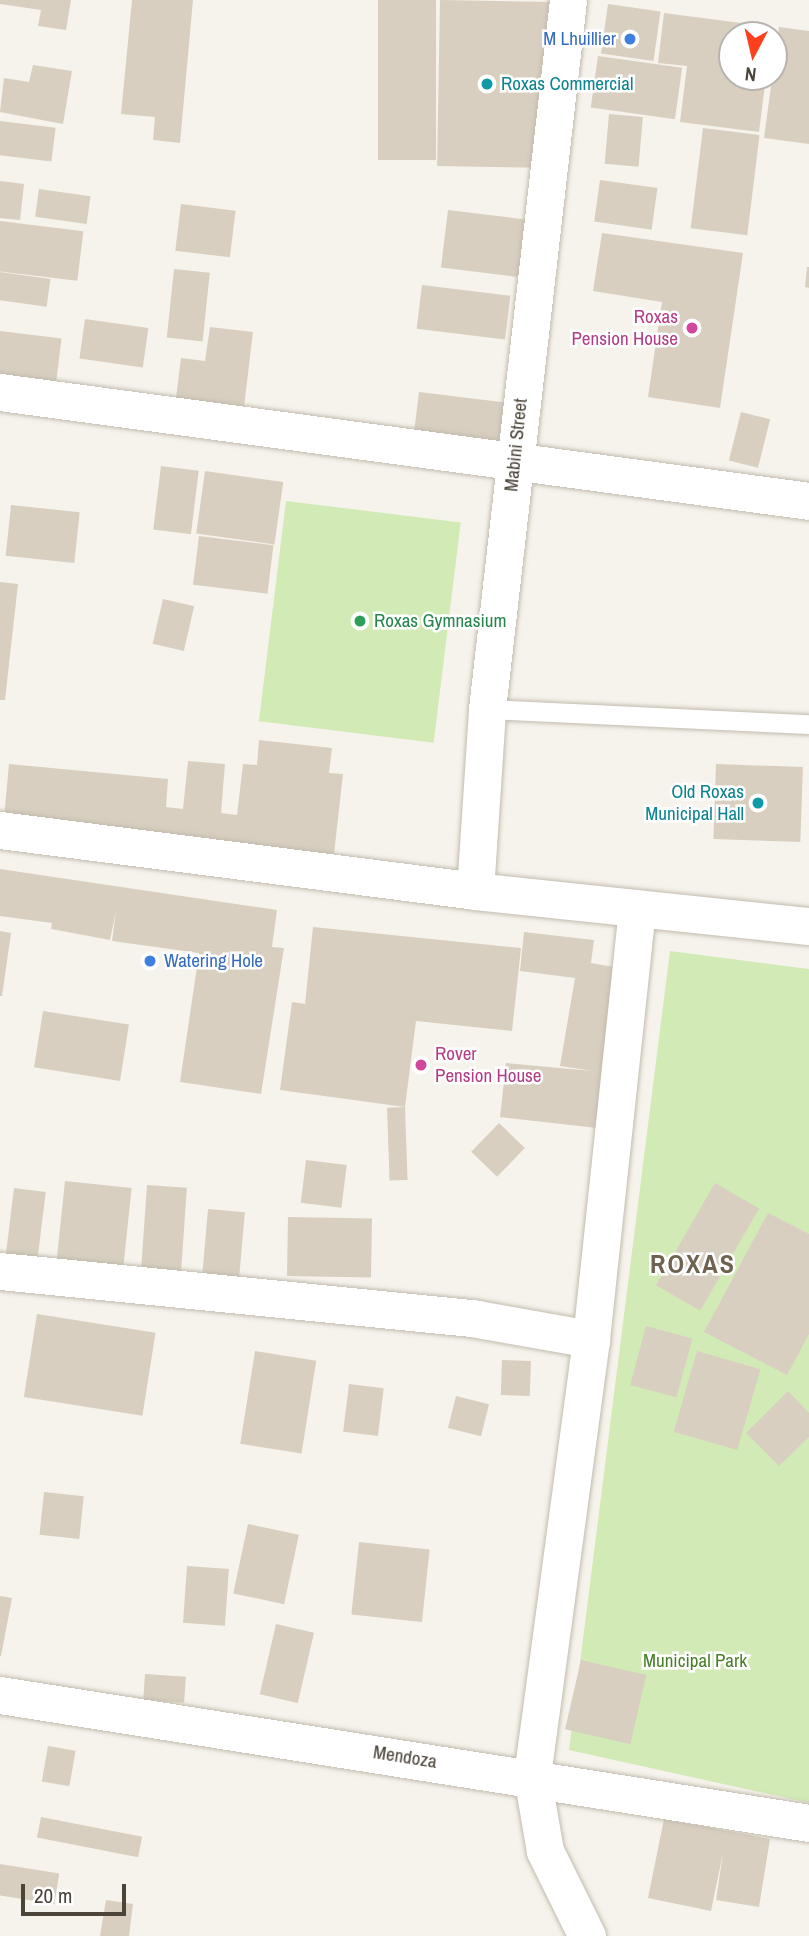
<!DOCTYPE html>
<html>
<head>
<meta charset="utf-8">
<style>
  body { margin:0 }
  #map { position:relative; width:809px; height:1936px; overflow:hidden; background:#f6f3ec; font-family:"Archivo Narrow",sans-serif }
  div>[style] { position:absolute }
  .green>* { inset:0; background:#d2eab5; transform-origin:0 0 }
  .building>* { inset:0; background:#d8cfc1; transform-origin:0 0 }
  .roads { filter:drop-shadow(0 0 2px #c2bbae) drop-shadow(0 0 2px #c2bbae) }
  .service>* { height:19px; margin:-9.5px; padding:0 9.5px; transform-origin:9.5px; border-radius:9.5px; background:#fff }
  .minor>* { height:37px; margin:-18.5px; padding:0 18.5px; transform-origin:18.5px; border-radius:18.5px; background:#fff }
  .dots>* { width:19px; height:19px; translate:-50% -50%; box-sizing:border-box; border:4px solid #fff; border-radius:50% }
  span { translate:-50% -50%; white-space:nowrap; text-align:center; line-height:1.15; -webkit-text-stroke:5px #fff; paint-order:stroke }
  .shop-label { font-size:19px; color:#366cbe }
  .right { translate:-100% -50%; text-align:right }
  .left { translate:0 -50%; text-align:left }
  .culture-label { font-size:19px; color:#0d838f }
  .hotel-label { font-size:19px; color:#b23c85 }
  .street-label { font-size:19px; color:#4b4439 }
  .leisure-label { font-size:19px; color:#27864d }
  .park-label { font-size:19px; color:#4a7f2a }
  .district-label { font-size:26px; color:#6e6250; font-weight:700; letter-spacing:2px }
  .north { position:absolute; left:718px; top:21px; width:70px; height:70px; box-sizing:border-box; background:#fff; border:2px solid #b7b4b0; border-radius:50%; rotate:187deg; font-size:19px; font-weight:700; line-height:28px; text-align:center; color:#4b4439 }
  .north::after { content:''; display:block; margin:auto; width:24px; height:32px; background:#fc3f1d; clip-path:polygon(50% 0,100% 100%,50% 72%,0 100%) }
  .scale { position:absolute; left:21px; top:1884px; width:105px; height:32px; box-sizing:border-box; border:4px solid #4b4439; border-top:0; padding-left:9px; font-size:21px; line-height:24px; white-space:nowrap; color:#4b4439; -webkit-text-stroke:5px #fff; paint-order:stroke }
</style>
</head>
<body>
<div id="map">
  <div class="green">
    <i style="left:286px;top:501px;width:176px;height:222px;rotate:7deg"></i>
    <i style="clip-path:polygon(670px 951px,809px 969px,809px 1803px,569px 1750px)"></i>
  </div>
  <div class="building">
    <i style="clip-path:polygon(0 0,71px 0,66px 30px,38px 26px,41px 10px,0 4px)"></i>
    <i style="clip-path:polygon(132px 0,193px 0,180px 143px,153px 140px,155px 117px,121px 114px)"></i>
    <i style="left:378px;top:0;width:58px;height:160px"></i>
    <i style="left:440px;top:0;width:114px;height:166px;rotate:1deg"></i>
    <i style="left:608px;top:4px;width:53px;height:50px;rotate:8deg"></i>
    <i style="clip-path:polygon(664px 13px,772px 27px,771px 35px,732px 35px,732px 77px,766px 77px,759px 132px,680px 122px,687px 66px,658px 63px)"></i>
    <i style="clip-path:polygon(779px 27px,809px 31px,809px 144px,764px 138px)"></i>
    <i style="left:598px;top:56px;width:85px;height:52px;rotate:8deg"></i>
    <i style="clip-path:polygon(33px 65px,72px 71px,63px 124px,0 112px,4px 78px,29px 82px)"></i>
    <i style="left:609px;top:114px;width:34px;height:50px;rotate:5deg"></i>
    <i style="left:0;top:121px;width:56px;height:34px;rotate:7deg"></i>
    <i style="left:703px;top:128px;width:57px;height:101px;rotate:7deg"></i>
    <i style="left:600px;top:180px;width:58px;height:42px;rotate:8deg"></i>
    <i style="clip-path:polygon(0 181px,24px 184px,20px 220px,0 218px)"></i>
    <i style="left:39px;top:189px;width:52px;height:28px;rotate:8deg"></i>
    <i style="left:181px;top:204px;width:55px;height:47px;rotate:7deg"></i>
    <i style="left:448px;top:210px;width:79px;height:58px;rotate:7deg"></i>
    <i style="left:0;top:221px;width:84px;height:50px;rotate:7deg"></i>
    <i style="clip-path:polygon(602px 233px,743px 253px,720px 408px,648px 397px,662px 302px,593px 291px)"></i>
    <i style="clip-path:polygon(807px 267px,809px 267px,809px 288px,805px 287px)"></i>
    <i style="left:174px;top:269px;width:36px;height:69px;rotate:6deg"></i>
    <i style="left:0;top:272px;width:51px;height:28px;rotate:8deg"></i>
    <i style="left:422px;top:285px;width:89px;height:44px;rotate:7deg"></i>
    <i style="left:85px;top:319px;width:64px;height:40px;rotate:8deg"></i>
    <i style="clip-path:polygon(210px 327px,253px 332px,243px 415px,175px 406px,181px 358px,205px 361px)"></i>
    <i style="left:0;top:331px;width:62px;height:48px;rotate:7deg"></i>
    <i style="left:419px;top:392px;width:87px;height:44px;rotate:7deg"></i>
    <i style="left:741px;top:412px;width:30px;height:50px;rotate:14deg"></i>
    <i style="left:161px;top:466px;width:38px;height:64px;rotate:7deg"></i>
    <i style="left:205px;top:471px;width:79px;height:63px;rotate:8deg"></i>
    <i style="left:11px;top:505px;width:69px;height:51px;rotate:6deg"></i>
    <i style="left:199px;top:536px;width:75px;height:49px;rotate:7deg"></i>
    <i style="clip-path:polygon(0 582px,18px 584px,5px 700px,0 700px)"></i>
    <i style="left:163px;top:599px;width:32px;height:46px;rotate:13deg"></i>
    <i style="clip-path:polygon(259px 740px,332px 748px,329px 773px,343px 774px,334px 854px,4px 818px,9px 764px,168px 779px,166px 807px,183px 809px,188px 761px,225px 764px,221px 813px,237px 815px,243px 764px,257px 765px)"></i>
    <i style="left:716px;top:764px;width:87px;height:75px;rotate:2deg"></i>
    <i style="clip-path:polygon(0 869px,277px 910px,272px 947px,284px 948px,261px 1094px,180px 1082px,199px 953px,112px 941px,116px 911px,110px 940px,51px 929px,52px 923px,0 916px)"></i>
    <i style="clip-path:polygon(313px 927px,521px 948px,512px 1031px,416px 1021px,405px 1107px,280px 1090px,292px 1002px,305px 1004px)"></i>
    <i style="clip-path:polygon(0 931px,11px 933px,2px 996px,0 996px)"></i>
    <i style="clip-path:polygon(524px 932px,594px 940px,591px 963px,620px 968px,597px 1128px,500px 1117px,506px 1063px,593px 1071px,560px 1066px,575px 978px,520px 971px)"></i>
    <i style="left:43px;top:1011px;width:87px;height:57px;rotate:9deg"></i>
    <i style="left:405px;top:1107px;width:73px;height:18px;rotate:88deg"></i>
    <i style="left:499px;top:1123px;width:36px;height:40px;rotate:44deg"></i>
    <i style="left:306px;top:1160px;width:41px;height:43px;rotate:7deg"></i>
    <i style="left:65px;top:1181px;width:67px;height:86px;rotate:6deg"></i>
    <i style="left:715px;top:1183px;width:51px;height:118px;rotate:30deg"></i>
    <i style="left:147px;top:1185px;width:40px;height:93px;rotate:4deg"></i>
    <i style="left:14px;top:1188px;width:32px;height:76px;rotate:7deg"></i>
    <i style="left:208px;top:1209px;width:37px;height:74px;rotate:5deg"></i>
    <i style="clip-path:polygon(768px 1213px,809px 1234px,809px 1334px,787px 1375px,704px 1332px)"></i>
    <i style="left:288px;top:1217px;width:84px;height:59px;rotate:1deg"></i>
    <i style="left:37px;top:1314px;width:120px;height:84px;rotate:9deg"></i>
    <i style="left:646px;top:1326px;width:48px;height:61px;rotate:15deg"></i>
    <i style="left:255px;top:1351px;width:62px;height:94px;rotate:9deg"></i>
    <i style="left:697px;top:1351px;width:66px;height:84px;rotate:16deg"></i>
    <i style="left:502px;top:1360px;width:29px;height:35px;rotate:2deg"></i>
    <i style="left:349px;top:1384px;width:35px;height:48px;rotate:7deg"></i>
    <i style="clip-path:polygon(788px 1391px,809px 1413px,809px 1437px,779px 1466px,746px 1433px)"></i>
    <i style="left:456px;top:1396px;width:34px;height:33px;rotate:14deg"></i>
    <i style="left:44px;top:1492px;width:40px;height:43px;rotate:6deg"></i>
    <i style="left:248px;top:1524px;width:52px;height:71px;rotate:12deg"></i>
    <i style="left:359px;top:1542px;width:71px;height:73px;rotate:6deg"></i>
    <i style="left:187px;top:1566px;width:42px;height:57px;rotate:4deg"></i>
    <i style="clip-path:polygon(0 1596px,12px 1598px,1px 1656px,0 1656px)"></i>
    <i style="left:276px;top:1624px;width:39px;height:72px;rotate:13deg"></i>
    <i style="left:581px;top:1660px;width:67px;height:71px;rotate:13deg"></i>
    <i style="left:145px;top:1674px;width:41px;height:26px;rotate:4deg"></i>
    <i style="left:48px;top:1746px;width:28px;height:36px;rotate:10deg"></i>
    <i style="left:41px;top:1817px;width:103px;height:21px;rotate:11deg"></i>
    <i style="clip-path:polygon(664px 1819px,770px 1839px,759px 1907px,716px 1900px,723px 1853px,711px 1911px,648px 1898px)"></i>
    <i style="left:0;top:1864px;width:60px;height:31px;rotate:9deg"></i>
    <i style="clip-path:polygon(106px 1900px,133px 1904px,129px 1936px,100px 1936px)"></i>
  </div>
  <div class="roads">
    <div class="service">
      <i style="left:487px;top:709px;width:322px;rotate:2.7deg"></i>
    </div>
    <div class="minor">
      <i style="left:0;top:392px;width:816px;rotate:7.67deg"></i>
      <i style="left:0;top:830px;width:479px;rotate:7.3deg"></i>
      <i style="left:475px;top:891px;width:336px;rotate:6deg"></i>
      <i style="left:475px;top:891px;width:182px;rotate:-86.2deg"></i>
      <i style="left:487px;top:709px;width:714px;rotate:-83.48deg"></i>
      <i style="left:0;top:1271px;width:479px;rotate:5.7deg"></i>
      <i style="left:477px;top:1319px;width:116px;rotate:10deg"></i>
      <i style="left:591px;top:1339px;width:432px;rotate:-83.9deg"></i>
      <i style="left:0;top:1695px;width:819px;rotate:8.99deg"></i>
      <i style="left:587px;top:1936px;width:95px;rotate:-116.3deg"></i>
      <i style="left:545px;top:1851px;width:76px;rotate:-99.8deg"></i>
      <i style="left:532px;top:1776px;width:441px;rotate:-82.3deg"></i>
    </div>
  </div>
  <div class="dots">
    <i style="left:630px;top:39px;background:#3f7fe0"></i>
    <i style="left:487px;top:84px;background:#0f9aa8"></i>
    <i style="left:692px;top:328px;background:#d1479c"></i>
    <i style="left:360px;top:621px;background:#2e9e5b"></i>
    <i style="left:758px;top:803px;background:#0f9aa8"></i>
    <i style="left:150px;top:961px;background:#3f7fe0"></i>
    <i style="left:421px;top:1065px;background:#d1479c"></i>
  </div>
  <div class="shop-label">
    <span class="right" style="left:616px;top:39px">M Lhuillier</span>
    <span class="left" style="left:164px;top:961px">Watering Hole</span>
  </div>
  <div class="culture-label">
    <span class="left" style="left:501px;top:84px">Roxas Commercial</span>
    <span class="right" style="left:744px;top:803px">Old Roxas<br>Municipal Hall</span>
  </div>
  <div class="hotel-label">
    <span class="right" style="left:678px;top:328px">Roxas<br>Pension House</span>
    <span class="left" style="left:435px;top:1065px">Rover<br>Pension House</span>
  </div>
  <div class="street-label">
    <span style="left:516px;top:445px;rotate:-84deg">Mabini Street</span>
    <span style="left:405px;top:1757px;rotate:9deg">Mendoza</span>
  </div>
  <div class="leisure-label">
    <span class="left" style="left:374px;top:621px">Roxas Gymnasium</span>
  </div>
  <div class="park-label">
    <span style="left:695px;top:1661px">Municipal Park</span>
  </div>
  <div class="district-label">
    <span style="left:693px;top:1264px">ROXAS</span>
  </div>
  <div class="north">N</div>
  <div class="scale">20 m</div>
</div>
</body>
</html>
